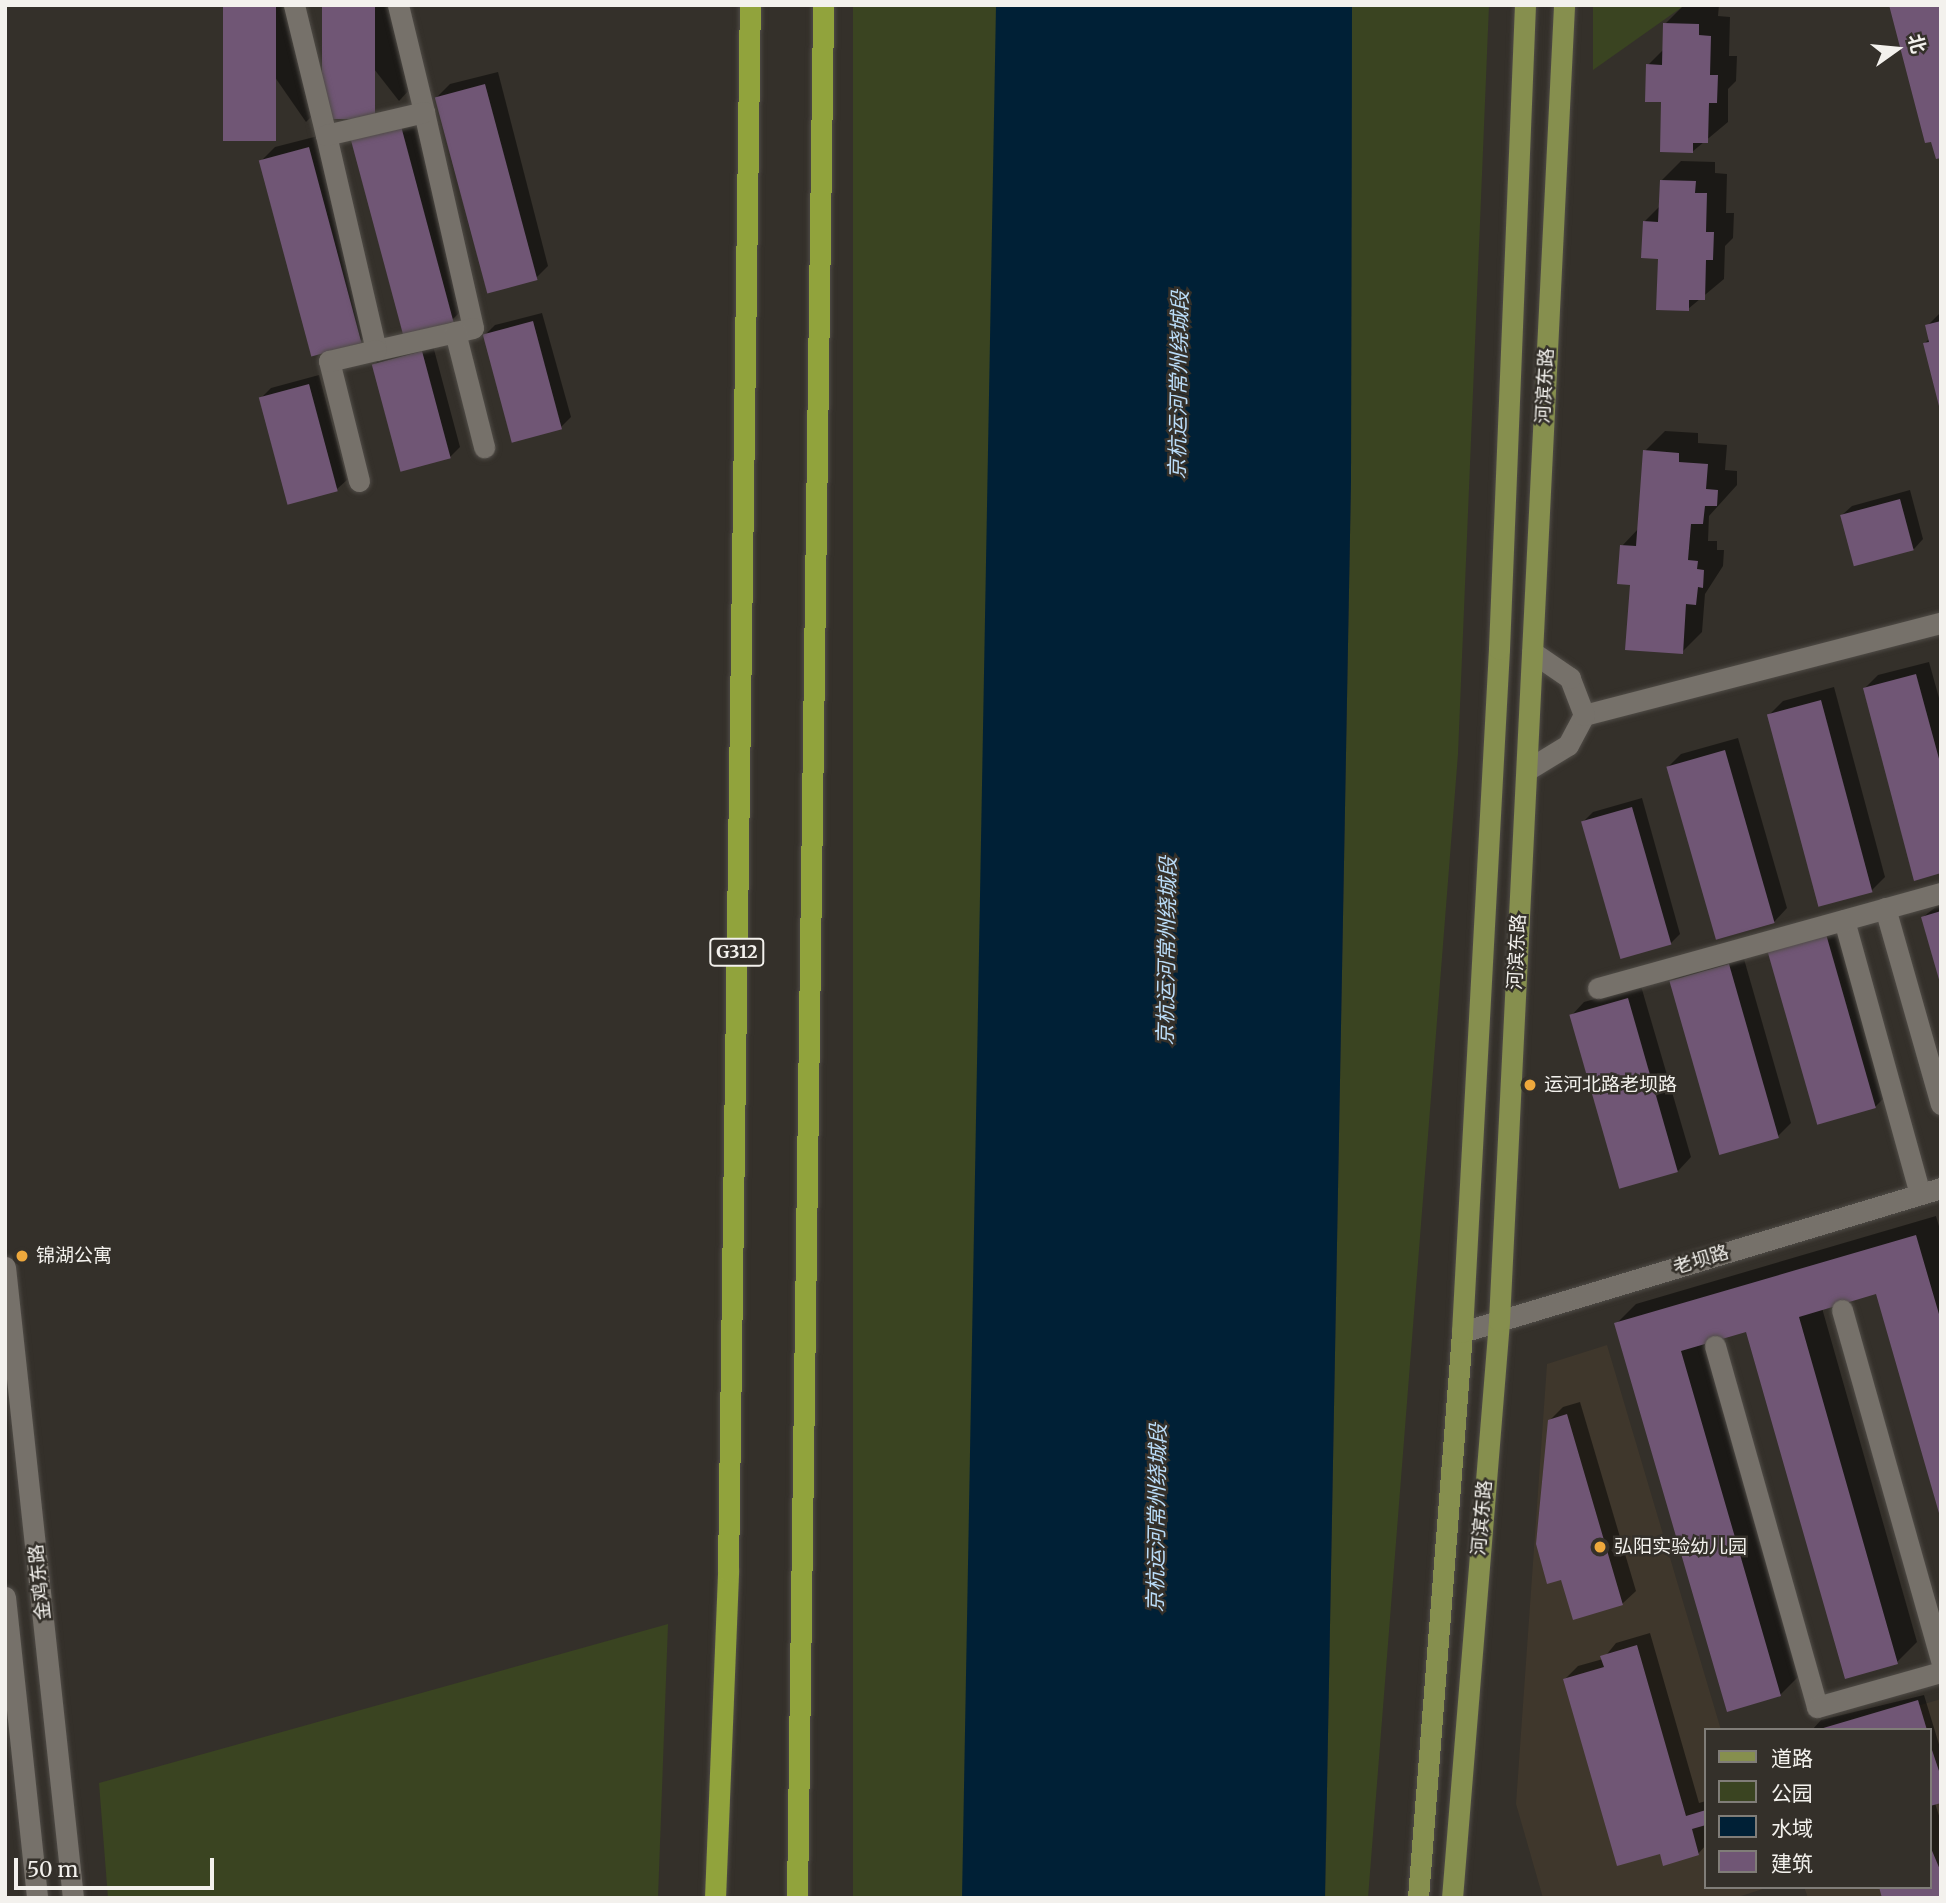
<!DOCTYPE html>
<html>
<head>
<meta charset="utf-8">
<style>
  body { margin:0 }
  #map { position:relative; width:1946px; height:1903px; overflow:hidden; background:#34302a; font-family:Merriweather,"Noto Sans SC",serif }
  div>[style] { position:absolute }
  .built>* { inset:0; background:#3f372c }
  .green>* { inset:0; background:#3a4421; transform-origin:0 0 }
  .water>* { inset:0; background:#002036 }
  .shadow>* { inset:0; background:#0007 }
  .building>* { inset:0; background:#705675; transform-origin:0 0 }
  .roads { filter:drop-shadow(0 0 2px #504c47) drop-shadow(0 0 2px #504c47) }
  .minor>* { height:21px; margin:-10.5px; padding:0 10.5px; transform-origin:10.5px; border-radius:10.5px; background:#76716a }
  .major>* { height:21px; margin:-10.5px; padding:0 10.5px; transform-origin:10.5px; border-radius:10.5px; background:#868f4e }
  .highway>* { height:21px; margin:-10.5px; padding:0 10.5px; transform-origin:10.5px; border-radius:10.5px; background:#91a33c }
  .dots>* { width:19px; height:19px; translate:-50% -50%; box-sizing:border-box; border:4px solid #34302a; border-radius:50% }
  span { translate:-50% -50%; white-space:nowrap; text-align:center; line-height:1.15; -webkit-text-stroke:5px #34302a; paint-order:stroke }
  .shield-label span { padding:2px 5px; background:#34302a; border:2px solid; border-radius:5px; -webkit-text-stroke-width:0 }
  .shield-label { font-size:18px; color:#f3f1ed; font-weight:700 }
  .street-label { font-size:19px; color:#f3f1ed }
  .poi-label { font-size:19px; color:#f3f1ed }
  .left { translate:0 -50%; text-align:left }
  .water-label { font-size:21px; color:#badcf8; font-style:italic }
  .frame { position:absolute; inset:0; border:7px solid #f3f1ed; pointer-events:none }
  .legend { position:absolute; left:1704px; top:1728px; width:228px; height:161px; box-sizing:border-box; background:#34302a; border:2px solid #807d78; margin:0; padding:9px 12px; list-style:none; font-size:21px; color:#f3f1ed }
  .legend li { display:flex; align-items:center; gap:14px; height:35px }
  .legend b { width:35px; border:2px solid #807d78 }
  .north { position:absolute; left:1862px; top:14px; width:70px; height:70px; -webkit-text-stroke:5px #34302a; paint-order:stroke; rotate:75deg; font-size:19px; font-weight:700; line-height:28px; text-align:center; color:#f3f1ed }
  .north::after { content:''; display:block; margin:auto; width:24px; height:32px; background:#f3f1ed; clip-path:polygon(50% 0,100% 100%,50% 72%,0 100%) }
  .scale { position:absolute; left:14px; top:1858px; width:200px; height:32px; box-sizing:border-box; border:4px solid #f3f1ed; border-top:0; padding-left:9px; font-size:21px; line-height:24px; white-space:nowrap; color:#f3f1ed; -webkit-text-stroke:5px #34302a; paint-order:stroke }
</style>
</head>
<body>
<div id="map">
  <div class="built">
    <i style="clip-path:polygon(1607px 1345px,1721px 1730px,1706px 1730px,1706px 1887px,1769px 1887px,1735px 1898px,1543px 1898px,1516px 1804px,1547px 1364px)"></i>
    <i style="clip-path:polygon(1941px 1699px,1941px 1898px,1808px 1898px,1804px 1887px,1930px 1887px,1930px 1730px,1836px 1730px)"></i>
  </div>
  <div class="green">
    <i style="left:853px;top:5px;width:143px;height:1893px"></i>
    <i style="clip-path:polygon(1352px 5px,1489px 5px,1458px 754px,1368px 1898px,1325px 1898px,1351px 481px)"></i>
    <i style="clip-path:polygon(1593px 5px,1685px 5px,1593px 70px)"></i>
    <i style="clip-path:polygon(668px 1624px,658px 1898px,108px 1898px,99px 1783px)"></i>
  </div>
  <div class="water">
    <i style="clip-path:polygon(996px 5px,1352px 5px,1351px 481px,1325px 1898px,962px 1898px)"></i>
  </div>
  <div class="shadow">
    <i style="clip-path:polygon(225px 5px,293px 5px,319px 109px,306px 122px)"></i>
    <i style="clip-path:polygon(324px 5px,391px 5px,412px 87px,399px 101px)"></i>
    <i style="clip-path:polygon(1684px 5px,1719px 5px,1718px 16px,1730px 17px,1729px 56px,1737px 56px,1736px 81px,1728px 89px,1728px 122px,1692px 152px,1648px 65px,1664px 49px,1665px 24px)"></i>
    <i style="clip-path:polygon(498px 72px,548px 266px,535px 279px,437px 97px,450px 84px)"></i>
    <i style="clip-path:polygon(414px 113px,464px 308px,451px 321px,366px 126px)"></i>
    <i style="clip-path:polygon(322px 135px,372px 329px,359px 343px,261px 161px,275px 147px)"></i>
    <i style="clip-path:polygon(1681px 161px,1715px 162px,1715px 173px,1727px 174px,1726px 213px,1734px 213px,1733px 238px,1725px 246px,1724px 279px,1688px 309px,1644px 222px,1661px 205px,1661px 181px)"></i>
    <i style="clip-path:polygon(1941px 312px,1941px 407px,1924px 344px,1930px 338px,1927px 326px)"></i>
    <i style="clip-path:polygon(542px 313px,571px 417px,561px 427px,485px 335px,495px 325px)"></i>
    <i style="clip-path:polygon(432px 342px,460px 447px,450px 457px,374px 365px,384px 355px)"></i>
    <i style="clip-path:polygon(319px 375px,347px 480px,337px 489px,261px 398px,271px 388px)"></i>
    <i style="clip-path:polygon(1665px 431px,1698px 433px,1698px 443px,1727px 445px,1725px 470px,1737px 471px,1737px 485px,1709px 516px,1708px 541px,1717px 541px,1717px 550px,1724px 550px,1723px 566px,1705px 594px,1702px 632px,1682px 652px,1632px 583px,1622px 546px,1639px 528px,1645px 451px)"></i>
    <i style="clip-path:polygon(1910px 490px,1923px 539px,1914px 549px,1842px 515px,1852px 506px)"></i>
    <i style="clip-path:polygon(1929px 662px,1941px 705px,1941px 872px,1864px 689px,1878px 675px)"></i>
    <i style="clip-path:polygon(1834px 687px,1885px 877px,1871px 891px,1769px 715px,1783px 701px)"></i>
    <i style="clip-path:polygon(1738px 738px,1787px 908px,1774px 922px,1668px 767px,1681px 754px)"></i>
    <i style="clip-path:polygon(1642px 798px,1680px 934px,1670px 944px,1583px 822px,1593px 812px)"></i>
    <i style="clip-path:polygon(1941px 903px,1941px 979px,1923px 917px)"></i>
    <i style="clip-path:polygon(1839px 921px,1889px 1093px,1876px 1106px,1818px 1122px,1769px 951px)"></i>
    <i style="clip-path:polygon(1742px 952px,1791px 1123px,1778px 1136px,1671px 982px,1685px 968px)"></i>
    <i style="clip-path:polygon(1641px 986px,1691px 1157px,1678px 1171px,1571px 1016px,1584px 1002px)"></i>
    <i style="clip-path:polygon(1936px 1216px,1941px 1233px,1941px 1516px,1877px 1292px,1822px 1308px,1917px 1642px,1897px 1662px,1747px 1330px,1704px 1342px,1800px 1675px,1780px 1695px,1616px 1324px,1636px 1304px)"></i>
    <i style="clip-path:polygon(1580px 1402px,1636px 1591px,1622px 1604px,1549px 1421px,1563px 1407px)"></i>
    <i style="clip-path:polygon(1650px 1633px,1699px 1803px,1706px 1801px,1706px 1845px,1698px 1854px,1661px 1852px,1565px 1679px,1578px 1666px,1603px 1659px,1616px 1643px)"></i>
    <i style="clip-path:polygon(1924px 1695px,1941px 1751px,1941px 1801px,1935px 1803px,1941px 1822px,1941px 1898px,1930px 1887px,1930px 1730px,1812px 1730px,1821px 1720px)"></i>
  </div>
  <div class="building">
    <i style="left:223px;top:5px;width:53px;height:136px"></i>
    <i style="left:322px;top:5px;width:53px;height:114px"></i>
    <i style="clip-path:polygon(1889px 5px,1941px 5px,1941px 158px,1936px 159px,1931px 142px,1925px 143px)"></i>
    <i style="clip-path:polygon(1663px 23px,1699px 24px,1699px 35px,1711px 36px,1710px 75px,1718px 75px,1717px 103px,1709px 103px,1708px 143px,1693px 143px,1693px 153px,1660px 152px,1661px 102px,1645px 102px,1646px 64px,1662px 65px)"></i>
    <i style="left:485px;top:84px;width:203px;height:52px;rotate:75deg"></i>
    <i style="left:401px;top:126px;width:203px;height:52px;rotate:75deg"></i>
    <i style="left:309px;top:147px;width:203px;height:52px;rotate:75deg"></i>
    <i style="clip-path:polygon(1660px 180px,1696px 181px,1695px 193px,1707px 193px,1706px 232px,1714px 232px,1713px 260px,1706px 260px,1705px 300px,1689px 300px,1689px 311px,1656px 310px,1658px 259px,1641px 258px,1643px 221px,1658px 222px)"></i>
    <i style="left:533px;top:321px;width:112px;height:52px;rotate:75deg"></i>
    <i style="clip-path:polygon(1941px 321px,1941px 410px,1940px 410px,1923px 343px,1929px 342px,1925px 325px)"></i>
    <i style="left:422px;top:351px;width:111px;height:52px;rotate:75deg"></i>
    <i style="left:309px;top:384px;width:111px;height:52px;rotate:75deg"></i>
    <i style="clip-path:polygon(1643px 450px,1679px 453px,1679px 462px,1708px 464px,1706px 489px,1718px 490px,1717px 506px,1705px 506px,1703px 524px,1691px 524px,1688px 560px,1698px 561px,1697px 569px,1704px 570px,1703px 588px,1698px 587px,1696px 605px,1686px 604px,1683px 654px,1625px 650px,1630px 585px,1617px 584px,1620px 545px,1636px 546px)"></i>
    <i style="left:1900px;top:499px;width:53px;height:62px;rotate:75deg"></i>
    <i style="clip-path:polygon(1916px 674px,1941px 766px,1941px 873px,1914px 881px,1863px 688px)"></i>
    <i style="left:1821px;top:700px;width:199px;height:56px;rotate:75deg"></i>
    <i style="left:1725px;top:750px;width:180px;height:61px;rotate:74deg"></i>
    <i style="left:1632px;top:807px;width:143px;height:53px;rotate:74deg"></i>
    <i style="clip-path:polygon(1941px 911px,1941px 983px,1940px 983px,1921px 917px)"></i>
    <i style="left:1826px;top:934px;width:181px;height:61px;rotate:74deg"></i>
    <i style="left:1729px;top:964px;width:181px;height:62px;rotate:74deg"></i>
    <i style="left:1628px;top:998px;width:181px;height:61px;rotate:74deg"></i>
    <i style="clip-path:polygon(1916px 1235px,1941px 1321px,1941px 1520px,1876px 1294px,1799px 1317px,1898px 1664px,1845px 1679px,1746px 1332px,1681px 1351px,1781px 1696px,1727px 1712px,1614px 1323px)"></i>
    <i style="clip-path:polygon(1567px 1414px,1623px 1605px,1573px 1620px,1561px 1580px,1547px 1584px,1536px 1544px,1548px 1420px)"></i>
    <i style="clip-path:polygon(1637px 1645px,1686px 1816px,1706px 1810px,1706px 1825px,1692px 1829px,1699px 1855px,1663px 1866px,1660px 1854px,1617px 1866px,1563px 1679px,1604px 1667px,1600px 1656px)"></i>
    <i style="clip-path:polygon(1918px 1700px,1927px 1730px,1820px 1730px,1820px 1729px)"></i>
    <i style="clip-path:polygon(1930px 1744px,1941px 1777px,1941px 1803px,1930px 1806px)"></i>
    <i style="clip-path:polygon(1930px 1846px,1941px 1872px,1941px 1898px,1882px 1898px,1879px 1887px,1930px 1887px)"></i>
  </div>
  <div class="roads">
    <div class="minor">
      <i style="left:294px;top:5px;width:134px;rotate:76.2deg"></i>
      <i style="left:398px;top:5px;width:110px;rotate:76.3deg"></i>
      <i style="left:424px;top:112px;width:221px;rotate:77.2deg"></i>
      <i style="left:473px;top:328px;width:99px;rotate:167.2deg"></i>
      <i style="left:376px;top:350px;width:221px;rotate:-103.1deg"></i>
      <i style="left:326px;top:135px;width:101px;rotate:-13.2deg"></i>
      <i style="left:455px;top:332px;width:119px;rotate:75.8deg"></i>
      <i style="left:359px;top:481px;width:124px;rotate:-104deg"></i>
      <i style="left:329px;top:361px;width:48px;rotate:-13.2deg"></i>
      <i style="left:1584px;top:715px;width:369px;rotate:-14.5deg"></i>
      <i style="left:1527px;top:770px;width:48px;rotate:-31.4deg"></i>
      <i style="left:1568px;top:745px;width:34px;rotate:-62deg"></i>
      <i style="left:1584px;top:715px;width:40px;rotate:-111deg"></i>
      <i style="left:1570px;top:678px;width:46px;rotate:-145.6deg"></i>
      <i style="left:1885px;top:908px;width:204px;rotate:74.1deg"></i>
      <i style="left:1844px;top:920px;width:284px;rotate:74.5deg"></i>
      <i style="left:1598px;top:988px;width:356px;rotate:-15.5deg"></i>
      <i style="left:5px;top:1267px;width:635px;rotate:83.85deg"></i>
      <i style="left:1842px;top:1310px;width:365px;rotate:74.2deg"></i>
      <i style="left:1462px;top:1332px;width:500px;rotate:-16.73deg"></i>
      <i style="left:1715px;top:1346px;width:375px;rotate:74.2deg"></i>
      <i style="left:1817px;top:1707px;width:129px;rotate:-15.8deg"></i>
      <i style="left:5px;top:1597px;width:303px;rotate:83.9deg"></i>
    </div>
    <div class="major">
      <i style="left:1418px;top:1898px;width:568px;rotate:-85.55deg"></i>
      <i style="left:1462px;top:1332px;width:684px;rotate:-86.9deg"></i>
      <i style="left:1499px;top:649px;width:645px;rotate:-87.69deg"></i>
      <i style="left:1452px;top:1898px;width:579px;rotate:-85.34deg"></i>
      <i style="left:1499px;top:1321px;width:1318px;rotate:-87.17deg"></i>
    </div>
    <div class="highway">
      <i style="left:715px;top:1898px;width:327px;rotate:-87.7deg"></i>
      <i style="left:728px;top:1571px;width:1566px;rotate:-89.2deg"></i>
      <i style="left:797px;top:1898px;width:1893px;rotate:-89.21deg"></i>
    </div>
  </div>
  <div class="dots">
    <i style="left:1530px;top:1085px;background:#eea83c"></i>
    <i style="left:22px;top:1256px;background:#eea83c"></i>
    <i style="left:1600px;top:1547px;background:#eea83c"></i>
  </div>
  <div class="shield-label">
    <span style="left:737px;top:952px">G312</span>
  </div>
  <div class="street-label">
    <span style="left:1545px;top:386px;rotate:-87deg">河滨东路</span>
    <span style="left:1517px;top:952px;rotate:-87deg">河滨东路</span>
    <span style="left:1701px;top:1260px;rotate:-17deg">老坝路</span>
    <span style="left:1482px;top:1518px;rotate:-85deg">河滨东路</span>
    <span style="left:40px;top:1582px;rotate:-96deg">金鸡东路</span>
  </div>
  <div class="poi-label">
    <span class="left" style="left:1544px;top:1085px">运河北路老坝路</span>
    <span class="left" style="left:36px;top:1256px">锦湖公寓</span>
    <span class="left" style="left:1614px;top:1547px">弘阳实验幼儿园</span>
  </div>
  <div class="water-label">
    <span style="left:1179px;top:385px;rotate:-89deg">京杭运河常州绕城段</span>
    <span style="left:1167px;top:951px;rotate:-89deg">京杭运河常州绕城段</span>
    <span style="left:1157px;top:1518px;rotate:-89deg">京杭运河常州绕城段</span>
  </div>
  <div class="frame"></div>
  <ul class="legend">
  <li><b style="height:9px;background:#868f4e"></b>道路</li>
  <li><b style="height:19px;background:#3a4421"></b>公园</li>
  <li><b style="height:19px;background:#002036"></b>水域</li>
  <li><b style="height:19px;background:#705675"></b>建筑</li>
  </ul>
  <div class="north">北</div>
  <div class="scale">50 m</div>
</div>
</body>
</html>
